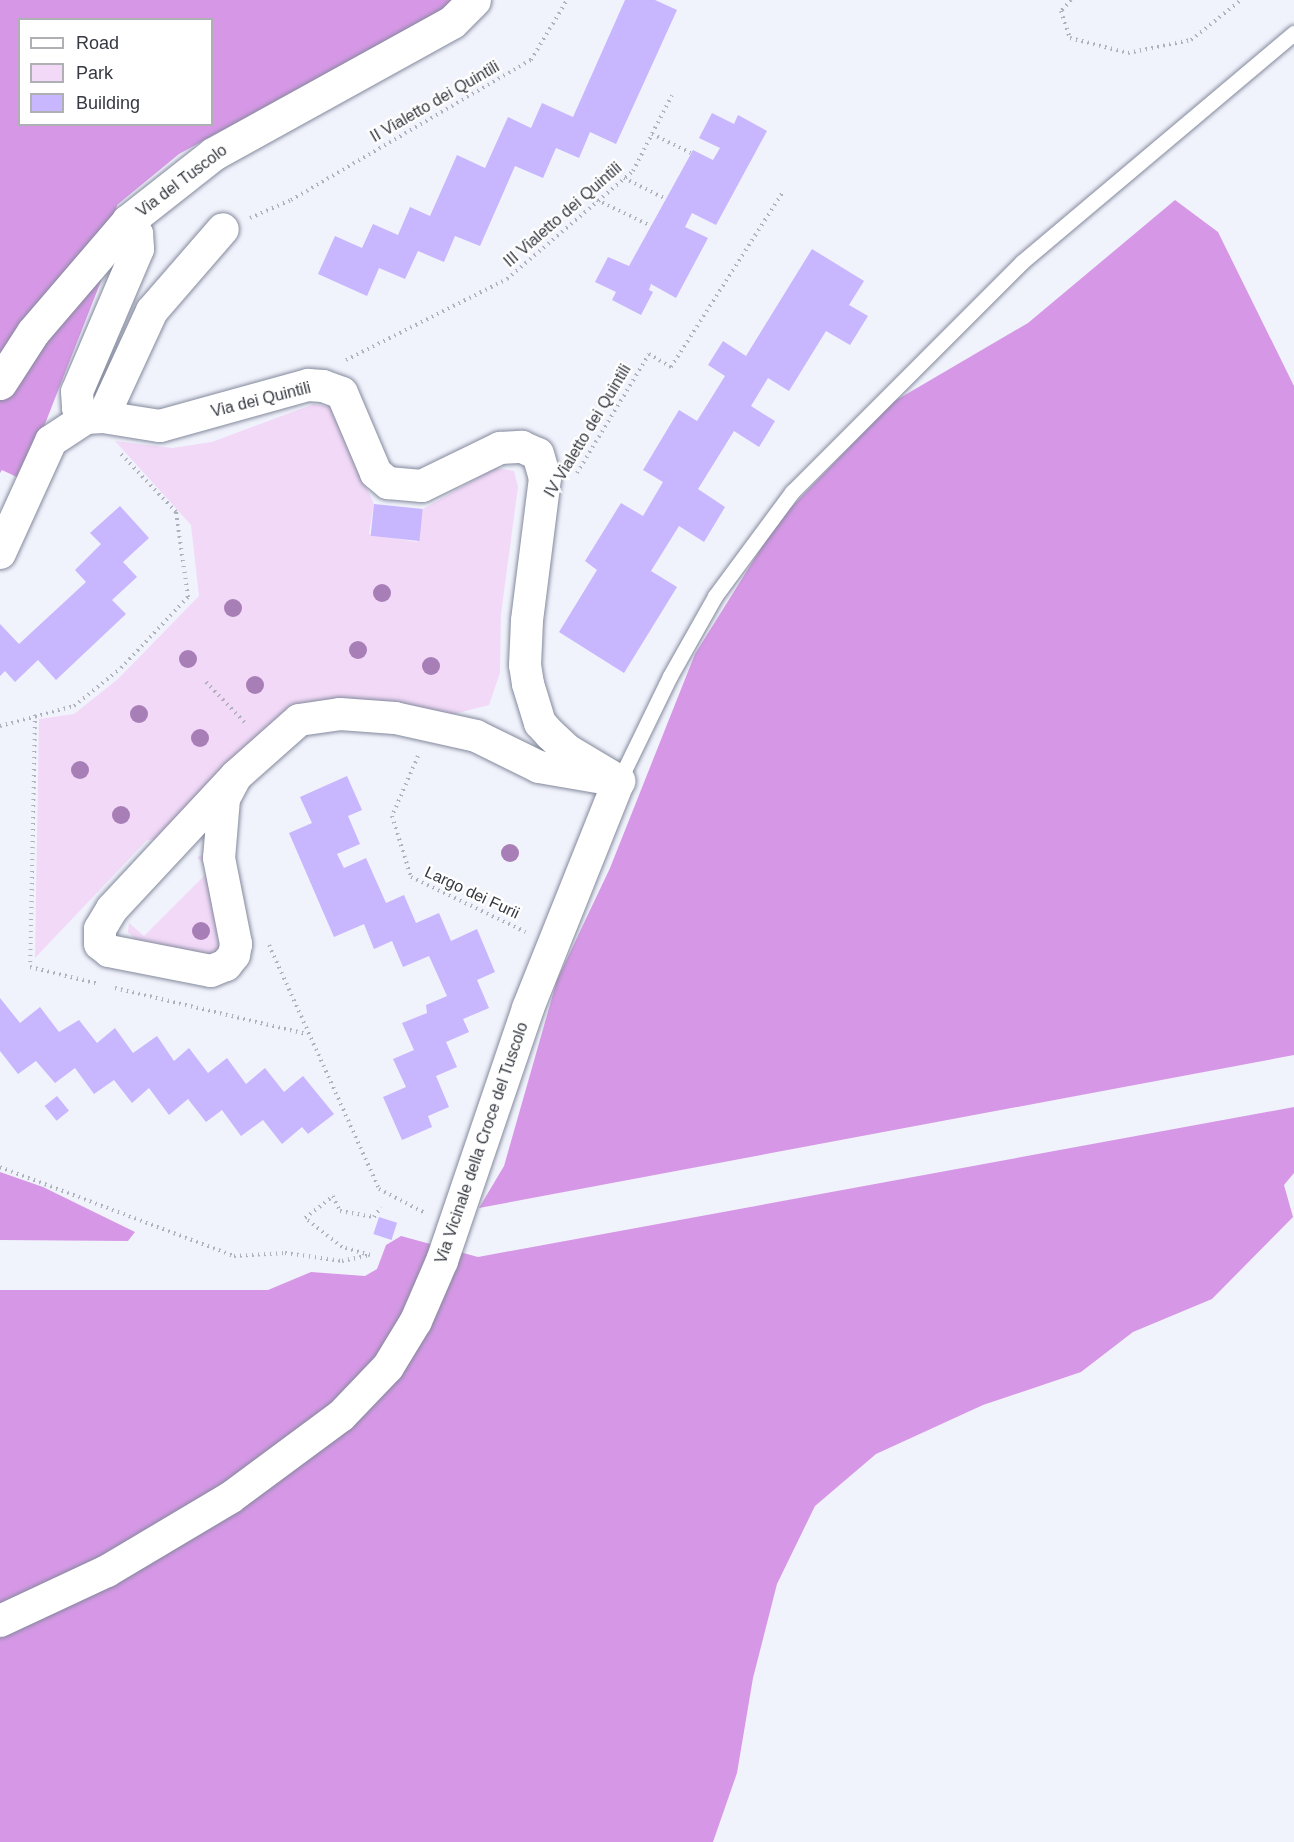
<!DOCTYPE html>
<html>
<head>
<meta charset="utf-8">
<style>
  body { margin:0 }
  #map { position:relative; width:1294px; height:1842px; overflow:hidden; background:#f1f3fc; font-family:Arial,sans-serif }
  div>[style] { position:absolute }
  .green>* { inset:0; background:#f2d9f8 }
  .forest>* { inset:0; background:#d698e6 }
  .building>* { inset:0; background:#c8b6fe; transform-origin:0 0 }
  .path>* { height:4px; margin-top:-2px; transform-origin:0; background:repeating-linear-gradient(90deg,#afb2ba 0 1.5px,transparent 0 6px) }
  .roads { filter:drop-shadow(0 0 2px #83899c) drop-shadow(0 0 2px #83899c) }
  .service>* { height:15px; margin:-7.5px; padding:0 7.5px; transform-origin:7.5px; border-radius:7.5px; background:#fff }
  .minor>* { height:32px; margin:-16px; padding:0 16px; transform-origin:16px; border-radius:16px; background:#fff }
  .tertiary>* { height:33px; margin:-16.5px; padding:0 16.5px; transform-origin:16.5px; border-radius:16.5px; background:#fff }
  .trees>* { width:18px; height:18px; margin:-9px; border-radius:50%; background:#a77eb6 }
  span { translate:-50% -50%; white-space:nowrap; text-align:center; line-height:1.15; -webkit-text-stroke:4.5px #fff; paint-order:stroke }
  .street-label { font-size:16px; color:#363941 }
  .legend { position:absolute; left:18px; top:18px; width:195px; height:108px; box-sizing:border-box; background:#fff; border:2px solid #afb0b3; margin:0; padding:8px 10px; list-style:none; font-size:18px; color:#363941 }
  .legend li { display:flex; align-items:center; gap:12px; height:30px }
  .legend b { width:30px; border:2px solid #afb0b3 }
</style>
</head>
<body>
<div id="map">
  <div class="green">
    <i style="clip-path:polygon(314px 404px,330px 407px,374px 504px,369px 534px,417px 542px,423px 509px,495px 468px,514px 471px,518px 487px,501px 614px,500px 673px,489px 705px,454px 714px,296px 712px,208px 782px,167px 838px,147px 840px,35px 958px,39px 719px,74px 714px,118px 679px,199px 596px,191px 525px,115px 441px,172px 448px,212px 442px)"></i>
    <i style="clip-path:polygon(205px 854px,210px 860px,227px 940px,224px 950px,219px 956px,208px 958px,137px 941px,128px 932px,129px 923px,144px 936px,209px 871px,197px 857px)"></i>
  </div>
  <div class="forest">
    <i style="clip-path:polygon(evenodd,0 0,461px 0,179px 154px,117px 205px,101px 281px,23px 480px,2px 470px,0 473px,0 0,20px 20px,212px 20px,212px 124px,20px 124px,20px 20px)"></i>
    <i style="clip-path:polygon(1175px 200px,1218px 232px,1294px 386px,1294px 1055px,479px 1208px,504px 1166px,557px 980px,610px 868px,695px 654px,778px 521px,893px 402px,1028px 323px)"></i>
    <i style="clip-path:polygon(1294px 1107px,1294px 1173px,1284px 1185px,1293px 1217px,1212px 1299px,1133px 1332px,1081px 1372px,983px 1405px,876px 1454px,815px 1506px,777px 1584px,753px 1678px,737px 1773px,713px 1842px,0 1842px,0 1290px,268px 1290px,311px 1272px,365px 1276px,377px 1269px,386px 1245px,401px 1236px,478px 1257px)"></i>
    <i style="clip-path:polygon(0 1172px,43px 1187px,135px 1232px,128px 1241px,0 1240px)"></i>
  </div>
  <div class="building">
    <i style="clip-path:polygon(625px 0,655px 0,677px 10px,616px 144px,590px 132px,579px 158px,556px 148px,543px 178px,515px 166px,480px 246px,455px 236px,444px 262px,418px 251px,405px 279px,379px 268px,367px 296px,318px 274px,335px 236px,362px 248px,373px 224px,398px 235px,410px 207px,430px 216px,457px 155px,485px 168px,508px 117px,531px 128px,542px 103px,573px 117px)"></i>
    <i style="clip-path:polygon(712px 113px,734px 124px,738px 115px,767px 131px,716px 225px,692px 213px,685px 227px,708px 238px,676px 298px,651px 284px,649px 290px,653px 292px,641px 315px,612px 300px,616px 292px,595px 282px,608px 257px,629px 266px,693px 150px,713px 160px,720px 148px,699px 138px)"></i>
    <i style="clip-path:polygon(812px 249px,864px 281px,849px 305px,868px 316px,850px 345px,826px 331px,789px 391px,768px 378px,751px 406px,775px 421px,759px 447px,734px 431px,698px 489px,725px 507px,704px 542px,679px 526px,651px 571px,677px 587px,624px 673px,559px 632px,597px 570px,585px 561px,621px 503px,643px 516px,663px 482px,643px 470px,679px 410px,697px 421px,725px 376px,708px 365px,723px 341px,746px 356px)"></i>
    <i style="left:374px;top:504px;width:49px;height:32px;rotate:6deg"></i>
    <i style="clip-path:polygon(120px 506px,149px 538px,123px 562px,137px 577px,112px 600px,126px 614px,56px 680px,38px 660px,15px 682px,5px 671px,0 676px,0 624px,19px 644px,86px 582px,75px 570px,101px 544px,90px 533px)"></i>
    <i style="clip-path:polygon(347px 776px,362px 810px,348px 816px,360px 844px,337px 854px,344px 868px,366px 858px,386px 903px,404px 895px,416px 923px,439px 913px,451px 941px,477px 929px,495px 972px,477px 980px,489px 1008px,463px 1019px,469px 1032px,446px 1042px,457px 1067px,436px 1076px,449px 1107px,428px 1116px,432px 1127px,402px 1140px,383px 1097px,406px 1087px,393px 1059px,414px 1050px,402px 1023px,427px 1013px,426px 1005px,447px 996px,429px 956px,403px 967px,392px 941px,374px 949px,364px 924px,334px 937px,289px 833px,312px 823px,300px 797px)"></i>
    <i style="clip-path:polygon(0 998px,20px 1023px,40px 1007px,59px 1032px,79px 1020px,97px 1043px,115px 1028px,133px 1053px,157px 1036px,174px 1061px,189px 1048px,208px 1073px,227px 1058px,246px 1084px,265px 1068px,284px 1092px,303px 1076px,334px 1114px,308px 1134px,302px 1127px,282px 1144px,263px 1120px,241px 1136px,222px 1110px,206px 1122px,188px 1099px,169px 1115px,149px 1088px,132px 1103px,114px 1080px,94px 1094px,75px 1068px,55px 1083px,36px 1061px,18px 1074px,0 1051px)"></i>
    <i style="left:57px;top:1096px;width:19px;height:16px;rotate:51deg"></i>
    <i style="left:379px;top:1217px;width:19px;height:18px;rotate:18deg"></i>
  </div>
  <div class="path">
    <i style="left:1071px;top:0;width:15px;rotate:132deg"></i>
    <i style="left:1061px;top:11px;width:28px;rotate:72deg"></i>
    <i style="left:1070px;top:38px;width:60px;rotate:14.5deg"></i>
    <i style="left:1128px;top:53px;width:64px;rotate:-11.7deg"></i>
    <i style="left:1191px;top:40px;width:64px;rotate:-38.7deg"></i>
    <i style="left:652px;top:134px;width:43px;rotate:26deg"></i>
    <i style="left:624px;top:178px;width:47px;rotate:26.6deg"></i>
    <i style="left:597px;top:200px;width:60px;rotate:25.7deg"></i>
    <i style="left:250px;top:218px;width:45px;rotate:-23.7deg"></i>
    <i style="left:291px;top:200px;width:278px;rotate:-30.3deg"></i>
    <i style="left:531px;top:60px;width:70px;rotate:-59deg"></i>
    <i style="left:346px;top:360px;width:180px;rotate:-26.7deg"></i>
    <i style="left:507px;top:279px;width:166px;rotate:-40.6deg"></i>
    <i style="left:633px;top:171px;width:85px;rotate:-62.8deg"></i>
    <i style="left:577px;top:473px;width:139px;rotate:-58.8deg"></i>
    <i style="left:649px;top:354px;width:26px;rotate:31deg"></i>
    <i style="left:671px;top:367px;width:208px;rotate:-57.4deg"></i>
    <i style="left:206px;top:682px;width:59px;rotate:46.4deg"></i>
    <i style="left:35px;top:715px;width:252px;rotate:91.1deg"></i>
    <i style="left:30px;top:967px;width:71px;rotate:13.8deg"></i>
    <i style="left:0;top:726px;width:77px;rotate:-15.1deg"></i>
    <i style="left:74px;top:706px;width:60px;rotate:-39deg"></i>
    <i style="left:121px;top:668px;width:98px;rotate:-46.7deg"></i>
    <i style="left:188px;top:597px;width:86px;rotate:-98deg"></i>
    <i style="left:176px;top:512px;width:81px;rotate:-133.5deg"></i>
    <i style="left:418px;top:756px;width:65px;rotate:113.4deg"></i>
    <i style="left:392px;top:816px;width:64px;rotate:72.7deg"></i>
    <i style="left:411px;top:877px;width:127px;rotate:25.6deg"></i>
    <i style="left:269px;top:945px;width:268px;rotate:65.7deg"></i>
    <i style="left:379px;top:1189px;width:52px;rotate:27.6deg"></i>
    <i style="left:115px;top:988px;width:197px;rotate:13.5deg"></i>
    <i style="left:0;top:1167px;width:250px;rotate:20.8deg"></i>
    <i style="left:234px;top:1256px;width:51px;rotate:-3.4deg"></i>
    <i style="left:285px;top:1253px;width:58px;rotate:8deg"></i>
    <i style="left:342px;top:1261px;width:29px;rotate:-12deg"></i>
    <i style="left:370px;top:1255px;width:29px;rotate:-164deg"></i>
    <i style="left:342px;top:1247px;width:47px;rotate:-141.9deg"></i>
    <i style="left:305px;top:1218px;width:36px;rotate:-38deg"></i>
    <i style="left:333px;top:1196px;width:17px;rotate:65deg"></i>
    <i style="left:340px;top:1211px;width:35px;rotate:10deg"></i>
    <i style="left:374px;top:1217px;width:12px;rotate:-55deg"></i>
  </div>
  <div class="roads">
    <div class="service">
      <i style="left:619px;top:781px;width:117px;rotate:-64.1deg"></i>
      <i style="left:670px;top:676px;width:92px;rotate:-60.6deg"></i>
      <i style="left:715px;top:596px;width:129px;rotate:-53.5deg"></i>
      <i style="left:792px;top:492px;width:325px;rotate:-45deg"></i>
      <i style="left:1022px;top:262px;width:356px;rotate:-40.1deg"></i>
    </div>
    <div class="minor">
      <i style="left:128px;top:221px;width:16px;rotate:55deg"></i>
      <i style="left:137px;top:234px;width:15px;rotate:86deg"></i>
      <i style="left:138px;top:249px;width:155px;rotate:113.1deg"></i>
      <i style="left:77px;top:392px;width:16px;rotate:86deg"></i>
      <i style="left:78px;top:408px;width:13px;rotate:51deg"></i>
      <i style="left:86px;top:418px;width:17px;rotate:-3deg"></i>
      <i style="left:103px;top:417px;width:58px;rotate:9deg"></i>
      <i style="left:160px;top:426px;width:154px;rotate:-15.5deg"></i>
      <i style="left:308px;top:385px;width:15px;rotate:4deg"></i>
      <i style="left:323px;top:386px;width:20px;rotate:20deg"></i>
      <i style="left:342px;top:393px;width:87px;rotate:67deg"></i>
      <i style="left:376px;top:473px;width:16px;rotate:40deg"></i>
      <i style="left:388px;top:483px;width:34px;rotate:5deg"></i>
      <i style="left:422px;top:486px;width:87px;rotate:-26deg"></i>
      <i style="left:500px;top:448px;width:22px;rotate:-3deg"></i>
      <i style="left:522px;top:447px;width:17px;rotate:24deg"></i>
      <i style="left:538px;top:454px;width:25px;rotate:74deg"></i>
      <i style="left:545px;top:478px;width:144px;rotate:97.2deg"></i>
      <i style="left:527px;top:621px;width:44px;rotate:92.6deg"></i>
      <i style="left:525px;top:665px;width:19px;rotate:81deg"></i>
      <i style="left:528px;top:684px;width:41px;rotate:72.9deg"></i>
      <i style="left:540px;top:723px;width:15px;rotate:48deg"></i>
      <i style="left:550px;top:734px;width:23px;rotate:43deg"></i>
      <i style="left:567px;top:750px;width:61px;rotate:30.8deg"></i>
      <i style="left:103px;top:417px;width:117px;rotate:-65.2deg"></i>
      <i style="left:152px;top:311px;width:108px;rotate:-49.1deg"></i>
      <i style="left:0;top:553px;width:123px;rotate:-65.5deg"></i>
      <i style="left:51px;top:441px;width:42px;rotate:-33.3deg"></i>
      <i style="left:236px;top:776px;width:26px;rotate:118deg"></i>
      <i style="left:224px;top:799px;width:59px;rotate:94.8deg"></i>
      <i style="left:219px;top:858px;width:88px;rotate:78.8deg"></i>
      <i style="left:236px;top:944px;width:11px;rotate:100deg"></i>
      <i style="left:234px;top:955px;width:13px;rotate:129deg"></i>
      <i style="left:226px;top:965px;width:16px;rotate:158deg"></i>
      <i style="left:211px;top:971px;width:104px;rotate:-168.9deg"></i>
      <i style="left:109px;top:951px;width:11px;rotate:-142deg"></i>
      <i style="left:100px;top:944px;width:15px;rotate:-90deg"></i>
      <i style="left:100px;top:929px;width:23px;rotate:-59deg"></i>
      <i style="left:112px;top:909px;width:182px;rotate:-47deg"></i>
      <i style="left:236px;top:776px;width:84px;rotate:-41.6deg"></i>
      <i style="left:299px;top:720px;width:41px;rotate:-8.3deg"></i>
      <i style="left:340px;top:714px;width:55px;rotate:4.2deg"></i>
      <i style="left:395px;top:718px;width:83px;rotate:12.5deg"></i>
      <i style="left:476px;top:736px;width:70px;rotate:26.2deg"></i>
      <i style="left:539px;top:767px;width:65px;rotate:9.8deg"></i>
      <i style="left:0;top:1621px;width:118px;rotate:-25deg"></i>
      <i style="left:107px;top:1571px;width:143px;rotate:-30.7deg"></i>
      <i style="left:230px;top:1498px;width:138px;rotate:-36.5deg"></i>
      <i style="left:341px;top:1416px;width:68px;rotate:-46.2deg"></i>
      <i style="left:388px;top:1367px;width:54px;rotate:-58.7deg"></i>
      <i style="left:416px;top:1321px;width:65px;rotate:-66.6deg"></i>
      <i style="left:442px;top:1261px;width:267px;rotate:-71.2deg"></i>
      <i style="left:528px;top:1008px;width:245px;rotate:-68.2deg"></i>
    </div>
    <div class="tertiary">
      <i style="left:0;top:383px;width:61px;rotate:-57.1deg"></i>
      <i style="left:33px;top:332px;width:146px;rotate:-49.4deg"></i>
      <i style="left:128px;top:221px;width:108px;rotate:-38.2deg"></i>
      <i style="left:213px;top:154px;width:273px;rotate:-28.9deg"></i>
      <i style="left:452px;top:22px;width:31px;rotate:-45deg"></i>
    </div>
  </div>
  <div class="trees">
    <i style="left:382px;top:593px"></i>
    <i style="left:233px;top:608px"></i>
    <i style="left:358px;top:650px"></i>
    <i style="left:188px;top:659px"></i>
    <i style="left:431px;top:666px"></i>
    <i style="left:255px;top:685px"></i>
    <i style="left:139px;top:714px"></i>
    <i style="left:200px;top:738px"></i>
    <i style="left:80px;top:770px"></i>
    <i style="left:121px;top:815px"></i>
    <i style="left:510px;top:853px"></i>
    <i style="left:201px;top:931px"></i>
  </div>
  <div class="street-label">
    <span style="left:435px;top:102px;rotate:-30deg">II Vialetto dei Quintili</span>
    <span style="left:182px;top:181px;rotate:-37deg">Via del Tuscolo</span>
    <span style="left:563px;top:215px;rotate:-41deg">III Vialetto dei Quintili</span>
    <span style="left:261px;top:400px;rotate:-14deg">Via dei Quintili</span>
    <span style="left:588px;top:431px;rotate:-59deg">IV Vialetto dei Quintili</span>
    <span style="left:472px;top:893px;rotate:25deg">Largo dei Furii</span>
    <span style="left:482px;top:1143px;rotate:-71deg">Via Vicinale della Croce del Tuscolo</span>
  </div>
  <ul class="legend">
  <li><b style="height:8px;background:#fff"></b>Road</li>
  <li><b style="height:16px;background:#f2d9f8"></b>Park</li>
  <li><b style="height:16px;background:#c8b6fe"></b>Building</li>
  </ul>
</div>
</body>
</html>
